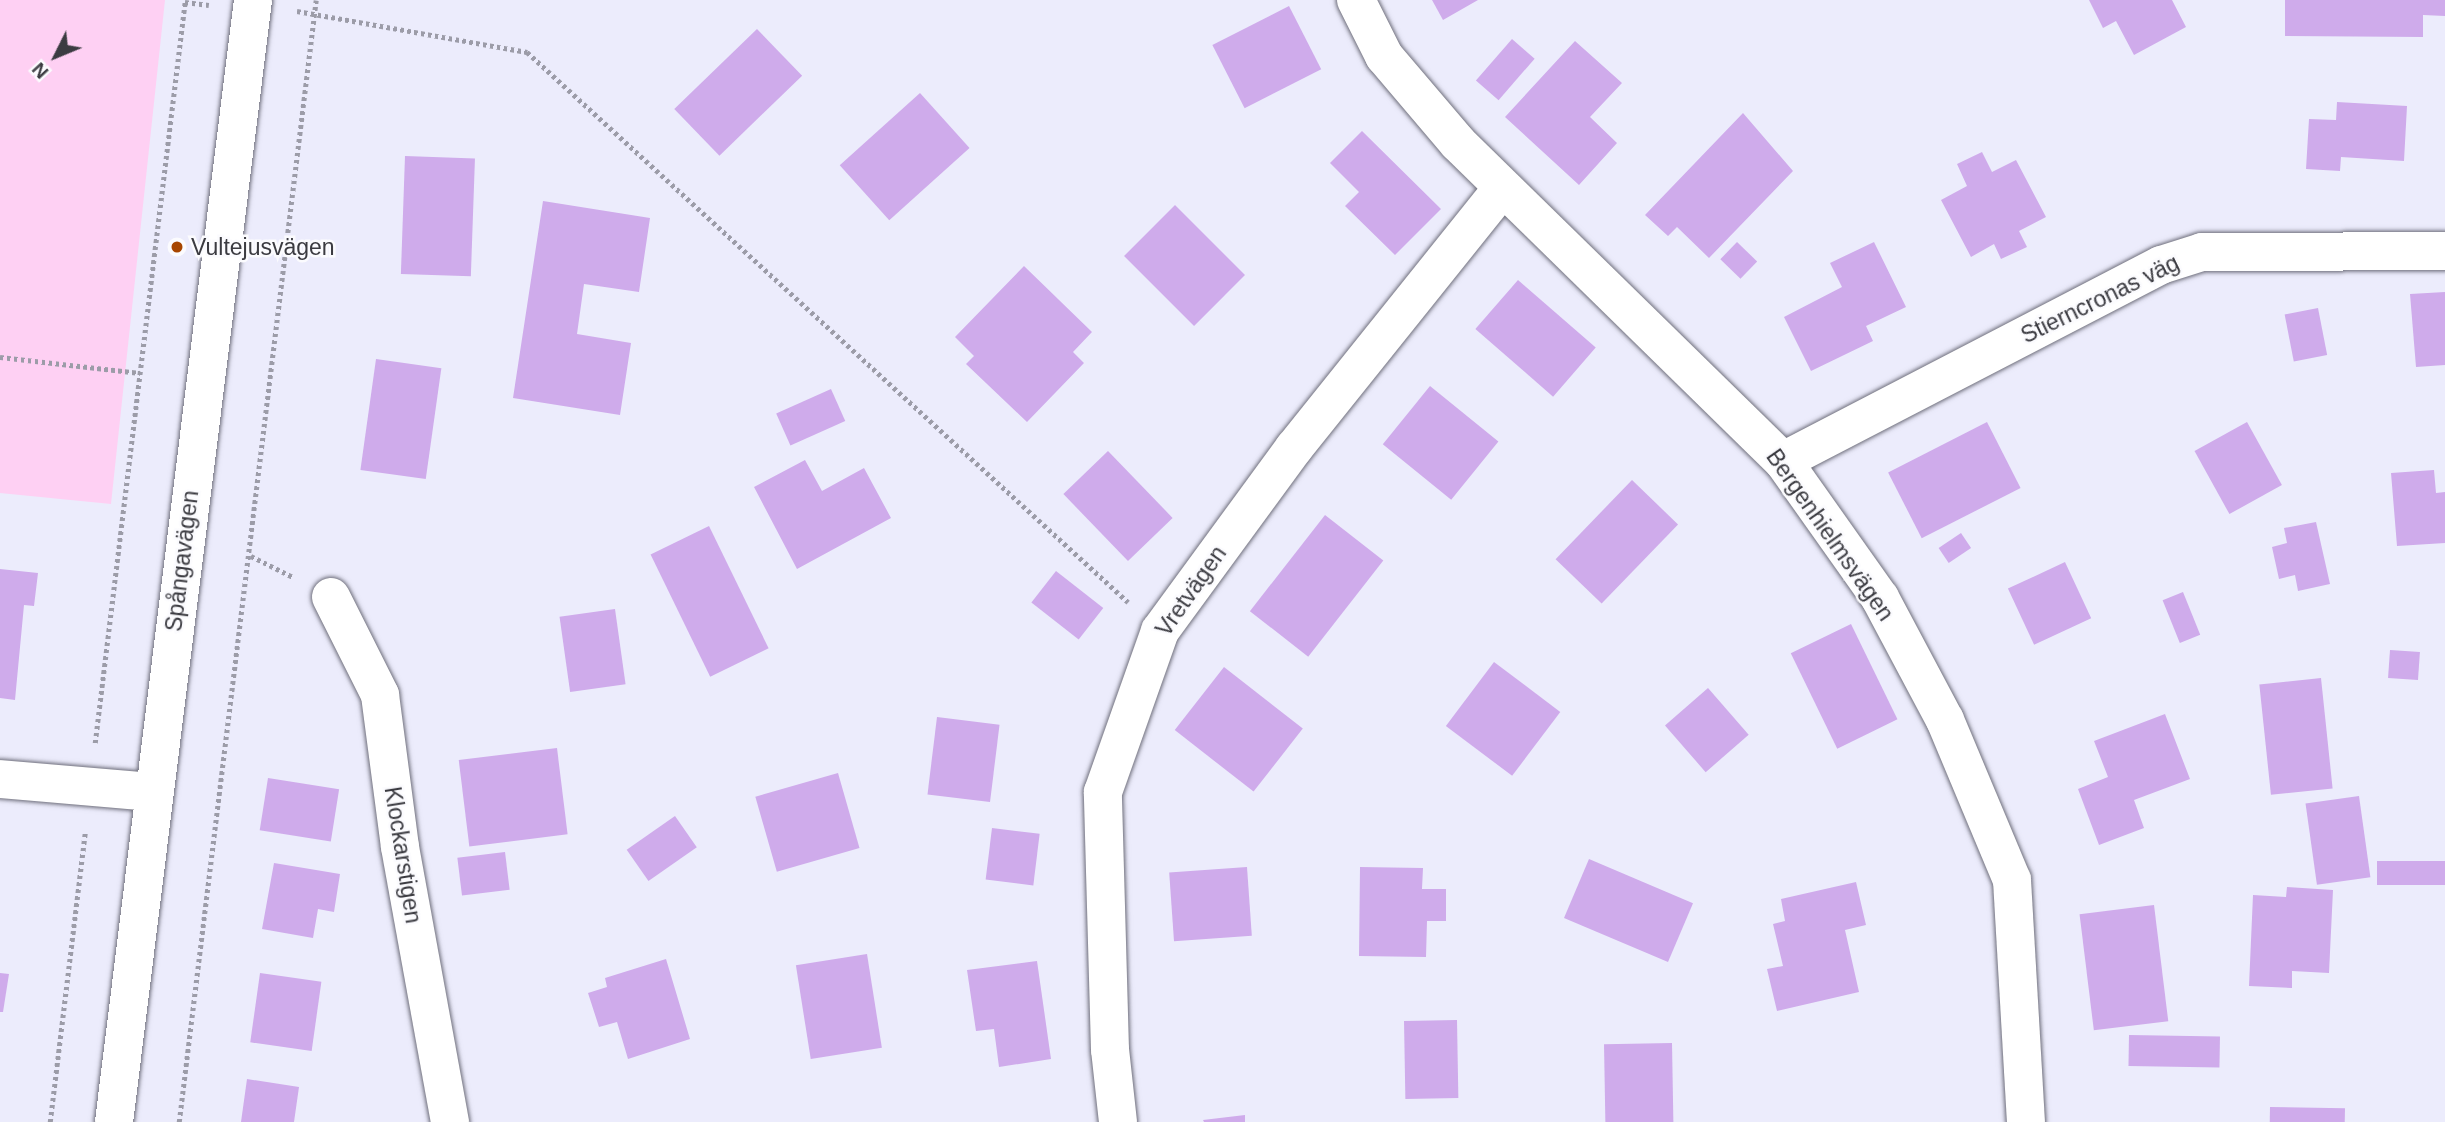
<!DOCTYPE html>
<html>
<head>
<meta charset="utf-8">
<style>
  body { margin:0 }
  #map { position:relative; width:2445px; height:1122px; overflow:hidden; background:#ececfc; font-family:Helvetica,sans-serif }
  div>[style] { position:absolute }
  .green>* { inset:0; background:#fed0f3 }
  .building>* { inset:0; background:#cfabeb; transform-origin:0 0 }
  .path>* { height:4.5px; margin-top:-2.25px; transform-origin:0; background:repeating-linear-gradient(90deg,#9c9ca8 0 3.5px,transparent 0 7px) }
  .roads { filter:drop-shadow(0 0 2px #6f6f7c) drop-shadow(0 0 2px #6f6f7c) }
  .minor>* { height:38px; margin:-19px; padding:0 19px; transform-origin:19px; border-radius:19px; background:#fff }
  .dots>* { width:19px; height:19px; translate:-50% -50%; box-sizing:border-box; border:4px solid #fbfbfe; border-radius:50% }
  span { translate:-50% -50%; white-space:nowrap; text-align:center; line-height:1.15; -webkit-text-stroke:5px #fbfbfe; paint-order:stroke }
  .poi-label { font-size:23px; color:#3b3b41 }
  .left { translate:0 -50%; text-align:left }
  .street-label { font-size:23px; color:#3b3b41 }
  .north { position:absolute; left:21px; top:21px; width:70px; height:70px; -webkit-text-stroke:5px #fbfbfe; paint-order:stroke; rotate:227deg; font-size:19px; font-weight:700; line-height:28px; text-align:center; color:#3b3b41 }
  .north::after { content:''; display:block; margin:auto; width:24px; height:32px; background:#3b3b41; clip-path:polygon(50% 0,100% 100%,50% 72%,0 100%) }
</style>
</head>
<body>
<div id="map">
  <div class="green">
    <i style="clip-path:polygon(0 0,165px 0,111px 504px,0 493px)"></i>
  </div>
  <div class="building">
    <i style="clip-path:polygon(1432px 0,1478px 0,1443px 20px)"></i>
    <i style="clip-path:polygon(2089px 0,2172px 0,2186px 27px,2134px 55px,2116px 21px,2103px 28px)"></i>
    <i style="clip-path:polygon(2285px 0,2445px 0,2445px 16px,2423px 15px,2423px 37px,2285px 36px)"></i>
    <i style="left:1289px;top:6px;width:71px;height:86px;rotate:63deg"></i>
    <i style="left:757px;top:29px;width:65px;height:115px;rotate:46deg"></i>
    <i style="left:1512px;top:39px;width:30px;height:55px;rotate:41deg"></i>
    <i style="clip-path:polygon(1575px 41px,1622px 83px,1590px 117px,1617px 143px,1579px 185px,1505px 117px)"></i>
    <i style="left:920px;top:93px;width:74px;height:108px;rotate:48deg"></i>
    <i style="clip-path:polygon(2337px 102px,2407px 106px,2404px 161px,2341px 157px,2340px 171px,2306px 169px,2309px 119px,2336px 120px)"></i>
    <i style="clip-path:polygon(1743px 113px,1793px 171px,1709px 258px,1677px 227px,1668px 236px,1645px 215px)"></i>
    <i style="clip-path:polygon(1362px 131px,1441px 209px,1395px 255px,1345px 206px,1359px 192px,1330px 163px)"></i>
    <i style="clip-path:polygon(1982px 152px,1992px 172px,2016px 160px,2046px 217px,2019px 231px,2027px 247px,2001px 259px,1994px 244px,1971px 257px,1941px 200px,1967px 186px,1957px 164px)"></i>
    <i style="left:405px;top:156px;width:70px;height:118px;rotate:2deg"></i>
    <i style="clip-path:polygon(543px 201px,650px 218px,639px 292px,584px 284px,577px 334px,631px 343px,620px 415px,513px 398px)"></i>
    <i style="left:1175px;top:205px;width:99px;height:72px;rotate:45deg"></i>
    <i style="left:1737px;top:242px;width:28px;height:24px;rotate:44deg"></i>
    <i style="clip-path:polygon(1874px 242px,1906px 307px,1866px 326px,1873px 341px,1811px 371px,1784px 317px,1842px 287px,1830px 263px)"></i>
    <i style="clip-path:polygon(1024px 266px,1092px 332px,1073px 352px,1084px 363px,1027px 422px,966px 364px,974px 356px,955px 337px)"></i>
    <i style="left:1518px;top:280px;width:103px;height:65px;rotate:41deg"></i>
    <i style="clip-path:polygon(2445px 292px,2445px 365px,2416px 367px,2410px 294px)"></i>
    <i style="left:2318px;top:308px;width:48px;height:34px;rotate:79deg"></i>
    <i style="left:376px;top:359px;width:66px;height:112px;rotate:8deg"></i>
    <i style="left:1430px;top:386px;width:88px;height:75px;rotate:39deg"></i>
    <i style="left:831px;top:389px;width:35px;height:60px;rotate:66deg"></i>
    <i style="left:1987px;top:422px;width:74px;height:111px;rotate:63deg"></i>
    <i style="left:2247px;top:422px;width:72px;height:60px;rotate:61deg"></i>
    <i style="left:1108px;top:451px;width:93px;height:62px;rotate:46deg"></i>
    <i style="clip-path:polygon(805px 460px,822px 491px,864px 468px,891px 518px,797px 569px,754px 487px)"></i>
    <i style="clip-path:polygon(2434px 470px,2436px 493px,2445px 492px,2445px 543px,2397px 546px,2391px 473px)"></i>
    <i style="left:1632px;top:480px;width:64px;height:110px;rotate:44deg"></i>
    <i style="left:1325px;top:515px;width:74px;height:122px;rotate:38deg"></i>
    <i style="clip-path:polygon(2316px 522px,2330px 584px,2298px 591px,2295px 575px,2279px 579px,2272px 547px,2287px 543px,2284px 528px)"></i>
    <i style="left:709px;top:526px;width:136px;height:65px;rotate:64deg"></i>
    <i style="left:1961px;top:533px;width:18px;height:27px;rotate:56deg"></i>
    <i style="left:2065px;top:562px;width:62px;height:63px;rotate:65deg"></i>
    <i style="clip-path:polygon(0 569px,38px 573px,34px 606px,24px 605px,15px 700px,0 698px)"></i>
    <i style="left:1056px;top:571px;width:60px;height:40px;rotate:38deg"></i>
    <i style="left:2183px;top:592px;width:46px;height:22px;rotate:68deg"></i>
    <i style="left:615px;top:609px;width:76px;height:56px;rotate:82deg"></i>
    <i style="left:1851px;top:624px;width:106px;height:67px;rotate:64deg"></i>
    <i style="left:2390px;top:650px;width:30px;height:28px;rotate:4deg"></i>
    <i style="left:1494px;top:662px;width:83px;height:80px;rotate:37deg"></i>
    <i style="left:1224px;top:667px;width:100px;height:80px;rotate:38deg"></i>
    <i style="left:2321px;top:678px;width:111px;height:62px;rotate:84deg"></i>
    <i style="left:1708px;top:688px;width:62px;height:57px;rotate:49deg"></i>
    <i style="clip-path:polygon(2165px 714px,2190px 779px,2134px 800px,2144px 828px,2099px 845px,2078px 789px,2108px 777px,2094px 741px)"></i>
    <i style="left:937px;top:717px;width:63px;height:78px;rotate:7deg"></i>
    <i style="left:557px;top:748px;width:87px;height:99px;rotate:83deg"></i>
    <i style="left:838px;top:773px;width:78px;height:86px;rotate:74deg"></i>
    <i style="left:268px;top:778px;width:72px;height:53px;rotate:9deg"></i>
    <i style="left:2359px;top:796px;width:82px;height:54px;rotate:82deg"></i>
    <i style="left:675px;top:816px;width:38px;height:59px;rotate:55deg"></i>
    <i style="left:992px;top:828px;width:48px;height:52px;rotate:7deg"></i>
    <i style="left:505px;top:852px;width:38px;height:48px;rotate:83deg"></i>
    <i style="left:1589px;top:859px;width:113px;height:64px;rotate:23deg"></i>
    <i style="left:2445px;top:861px;width:24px;height:68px;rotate:90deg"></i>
    <i style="clip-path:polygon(274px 863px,340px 874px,334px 912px,318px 909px,313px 938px,262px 929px)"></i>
    <i style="left:1247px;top:867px;width:69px;height:78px;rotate:86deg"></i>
    <i style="clip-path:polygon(1360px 867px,1423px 868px,1422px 889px,1446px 889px,1446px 921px,1427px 921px,1426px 957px,1359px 956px)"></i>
    <i style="clip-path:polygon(1856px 882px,1866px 925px,1845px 930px,1859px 992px,1777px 1011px,1767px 969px,1783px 966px,1773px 924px,1785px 921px,1781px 899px)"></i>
    <i style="clip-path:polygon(2287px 887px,2333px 890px,2329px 973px,2292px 971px,2292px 988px,2249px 986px,2253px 895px,2286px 897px)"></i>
    <i style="left:2154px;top:905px;width:117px;height:75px;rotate:83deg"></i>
    <i style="left:867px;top:954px;width:95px;height:72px;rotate:81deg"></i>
    <i style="clip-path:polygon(666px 959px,690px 1039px,628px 1059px,617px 1022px,599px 1027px,588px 993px,607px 987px,605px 978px)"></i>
    <i style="clip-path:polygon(1037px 961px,1051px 1059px,999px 1067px,994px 1029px,976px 1031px,967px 970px)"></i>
    <i style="clip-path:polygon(0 973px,9px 974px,3px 1012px,0 1012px)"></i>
    <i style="left:260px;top:973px;width:62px;height:70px;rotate:8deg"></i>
    <i style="left:1457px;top:1020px;width:78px;height:53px;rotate:89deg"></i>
    <i style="left:2129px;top:1035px;width:91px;height:31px;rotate:1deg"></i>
    <i style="left:1672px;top:1043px;width:79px;height:68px;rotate:89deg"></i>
    <i style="clip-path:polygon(247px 1079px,299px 1087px,294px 1122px,241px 1122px)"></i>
    <i style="left:2270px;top:1107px;width:75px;height:15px;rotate:1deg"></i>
    <i style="clip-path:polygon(1245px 1115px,1245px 1122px,1204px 1122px,1203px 1120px)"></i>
  </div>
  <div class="path">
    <i style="left:185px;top:2px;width:24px;rotate:7deg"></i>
    <i style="left:297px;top:11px;width:234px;rotate:10.1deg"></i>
    <i style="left:527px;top:52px;width:815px;rotate:42.46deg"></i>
    <i style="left:0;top:357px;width:141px;rotate:6.5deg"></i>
    <i style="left:251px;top:556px;width:47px;rotate:26.6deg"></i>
    <i style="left:95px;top:743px;width:747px;rotate:-83.08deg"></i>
    <i style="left:50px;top:1122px;width:293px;rotate:-83.1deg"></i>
    <i style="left:179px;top:1122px;width:1130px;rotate:-83.04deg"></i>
  </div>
  <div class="roads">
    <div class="minor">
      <i style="left:1356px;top:0;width:63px;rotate:63.4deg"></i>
      <i style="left:1384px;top:56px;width:114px;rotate:49.6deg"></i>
      <i style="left:1458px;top:143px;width:455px;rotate:44.4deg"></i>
      <i style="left:1783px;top:461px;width:168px;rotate:54.7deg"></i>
      <i style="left:1880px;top:598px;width:138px;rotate:62deg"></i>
      <i style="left:1945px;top:720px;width:173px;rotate:67.3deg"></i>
      <i style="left:2012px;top:880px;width:242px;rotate:86.7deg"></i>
      <i style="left:1783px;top:461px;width:426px;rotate:-27.4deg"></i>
      <i style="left:2161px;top:265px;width:43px;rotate:-17.6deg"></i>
      <i style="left:2202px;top:252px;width:243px;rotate:-0.2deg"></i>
      <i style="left:331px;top:597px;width:110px;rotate:63.4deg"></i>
      <i style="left:380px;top:695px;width:153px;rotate:82.5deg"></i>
      <i style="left:400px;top:847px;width:280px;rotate:79.7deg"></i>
      <i style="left:0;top:779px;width:154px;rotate:4.9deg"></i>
      <i style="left:114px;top:1122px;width:1131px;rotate:-82.94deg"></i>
      <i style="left:1118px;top:1122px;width:72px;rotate:-96.3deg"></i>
      <i style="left:1110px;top:1050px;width:258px;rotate:-91.6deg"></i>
      <i style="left:1103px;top:792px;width:171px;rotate:-70.5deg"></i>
      <i style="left:1160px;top:631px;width:227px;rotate:-53.8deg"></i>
      <i style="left:1294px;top:448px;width:333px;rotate:-51.3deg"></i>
    </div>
  </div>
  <div class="dots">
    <i style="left:177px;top:247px;background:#a74500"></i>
  </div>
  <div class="poi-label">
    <span class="left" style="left:191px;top:247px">Vultejusvägen</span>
  </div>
  <div class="street-label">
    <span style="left:2100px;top:299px;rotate:-26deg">Stierncronas väg</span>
    <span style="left:1830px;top:535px;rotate:55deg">Bergenhielmsvägen</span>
    <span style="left:182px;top:561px;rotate:-83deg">Spångavägen</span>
    <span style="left:1191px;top:591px;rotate:-55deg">Vretvägen</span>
    <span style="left:403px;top:855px;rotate:81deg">Klockarstigen</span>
  </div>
  <div class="north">N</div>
</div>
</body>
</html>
